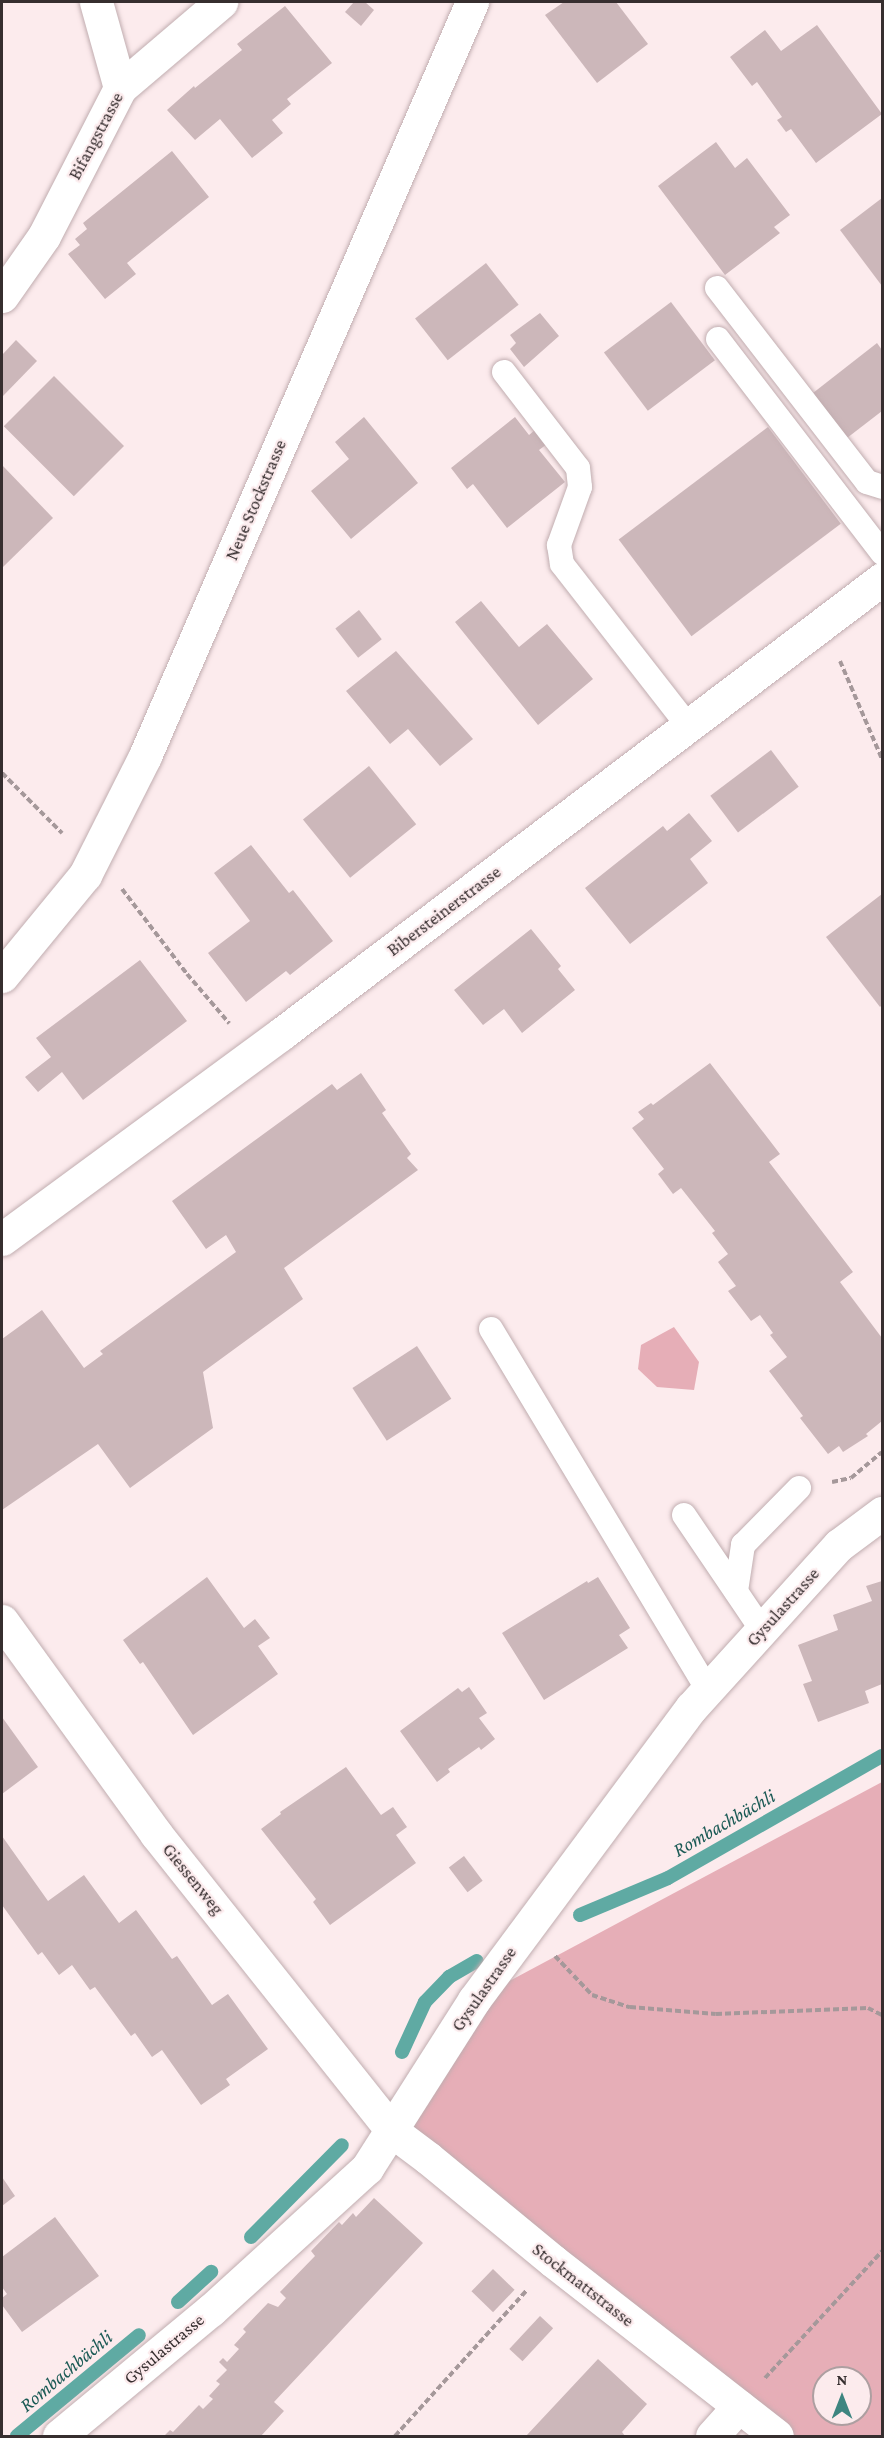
<!DOCTYPE html>
<html>
<head>
<meta charset="utf-8">
<style>
  body { margin:0 }
  #map { position:relative; width:884px; height:2438px; overflow:hidden; background:#fcebed; font-family:"Crimson Pro",serif }
  div>[style] { position:absolute }
  .green>* { inset:0; background:#e6aeb7 }
  .stream>* { height:14px; margin:-7px; padding:0 7px; transform-origin:7px; border-radius:7px; background:#5faaa3 }
  .building>* { inset:0; background:#ccb7ba; transform-origin:0 0 }
  .path>* { height:4px; margin-top:-2px; transform-origin:0; background:repeating-linear-gradient(90deg,#a5989a 0 6px,transparent 0 9px) }
  .roads { filter:drop-shadow(0 0 2px #c1adb0) drop-shadow(0 0 2px #c1adb0) }
  .service>* { height:24px; margin:-12px; padding:0 12px; transform-origin:12px; border-radius:12px; background:#fff }
  .minor>* { height:33px; margin:-16.5px; padding:0 16.5px; transform-origin:16.5px; border-radius:16.5px; background:#fff }
  .tertiary>* { height:33px; margin:-16.5px; padding:0 16.5px; transform-origin:16.5px; border-radius:16.5px; background:#fff }
  .secondary>* { height:33px; margin:-16.5px; padding:0 16.5px; transform-origin:16.5px; border-radius:16.5px; background:#fff }
  span { translate:-50% -50%; white-space:nowrap; text-align:center; line-height:1.15; -webkit-text-stroke:4.5px #fcebed; paint-order:stroke }
  .street-label { font-size:18px; color:#362e2f }
  .water-label { font-size:20px; color:#1b5a55; font-style:italic }
  .frame { position:absolute; inset:0; border:3px solid #362e2f; pointer-events:none }
  .north { position:absolute; left:812px; top:2366px; width:60px; height:60px; box-sizing:border-box; background:#fcebed; border:2px solid #ad9fa1; border-radius:50%; rotate:0deg; font-size:16px; font-weight:700; line-height:24px; text-align:center; color:#362e2f }
  .north::after { content:''; display:block; margin:auto; width:21px; height:27px; background:#3e8580; clip-path:polygon(50% 0,100% 100%,50% 72%,0 100%) }
</style>
</head>
<body>
<div id="map">
  <div class="green">
    <i style="clip-path:polygon(674px 1327px,699px 1362px,694px 1390px,657px 1387px,638px 1369px,641px 1345px)"></i>
    <i style="clip-path:polygon(evenodd,882px 1782px,882px 2436px,777px 2436px,392px 2131px,474px 2000px,882px 1782px,824px 2378px,860px 2378px,860px 2414px,824px 2414px,824px 2378px)"></i>
  </div>
  <div class="stream">
    <i style="left:580px;top:1915px;width:95px;rotate:-22.8deg"></i>
    <i style="left:668px;top:1878px;width:246px;rotate:-29.7deg"></i>
    <i style="left:402px;top:2052px;width:55px;rotate:-65.3deg"></i>
    <i style="left:425px;top:2002px;width:35px;rotate:-46deg"></i>
    <i style="left:449px;top:1977px;width:32px;rotate:-30deg"></i>
    <i style="left:251px;top:2237px;width:129px;rotate:-45.3deg"></i>
    <i style="left:178px;top:2302px;width:45px;rotate:-42.3deg"></i>
    <i style="left:17px;top:2436px;width:158px;rotate:-39.6deg"></i>
  </div>
  <div class="building">
    <i style="clip-path:polygon(354px 2px,365px 2px,374px 10px,361px 26px,345px 12px)"></i>
    <i style="clip-path:polygon(564px 2px,616px 2px,648px 44px,597px 83px,545px 15px)"></i>
    <i style="clip-path:polygon(285px 6px,332px 63px,287px 99px,291px 104px,272px 120px,283px 133px,252px 158px,220px 119px,195px 140px,167px 110px,194px 86px,195px 88px,242px 50px,237px 44px)"></i>
    <i style="clip-path:polygon(817px 25px,882px 114px,816px 163px,791px 129px,786px 132px,777px 120px,782px 117px,757px 82px,752px 86px,730px 57px,765px 30px,781px 51px)"></i>
    <i style="clip-path:polygon(716px 142px,735px 168px,747px 158px,790px 215px,774px 227px,780px 233px,725px 275px,658px 186px)"></i>
    <i style="clip-path:polygon(172px 151px,209px 197px,127px 263px,136px 274px,105px 299px,68px 254px,80px 245px,75px 239px,87px 229px,83px 223px)"></i>
    <i style="clip-path:polygon(882px 198px,882px 286px,840px 230px)"></i>
    <i style="left:486px;top:263px;width:53px;height:90px;rotate:52deg"></i>
    <i style="left:671px;top:302px;width:73px;height:84px;rotate:53deg"></i>
    <i style="clip-path:polygon(540px 313px,559px 336px,524px 367px,510px 349px,516px 343px,510px 335px)"></i>
    <i style="clip-path:polygon(16px 340px,37px 361px,2px 397px,2px 355px)"></i>
    <i style="clip-path:polygon(877px 343px,882px 350px,882px 411px,847px 438px,813px 393px)"></i>
    <i style="left:54px;top:376px;width:99px;height:71px;rotate:45deg"></i>
    <i style="clip-path:polygon(364px 417px,418px 483px,351px 539px,311px 491px,349px 459px,335px 442px)"></i>
    <i style="clip-path:polygon(515px 417px,529px 435px,535px 430px,547px 444px,539px 450px,565px 482px,507px 528px,473px 484px,467px 489px,451px 468px)"></i>
    <i style="left:768px;top:427px;width:121px;height:187px;rotate:53deg"></i>
    <i style="clip-path:polygon(2px 465px,53px 518px,3px 567px,2px 566px)"></i>
    <i style="clip-path:polygon(481px 601px,519px 647px,547px 624px,593px 679px,538px 725px,455px 622px)"></i>
    <i style="left:359px;top:610px;width:37px;height:30px;rotate:52deg"></i>
    <i style="clip-path:polygon(396px 651px,473px 739px,440px 766px,408px 729px,390px 744px,346px 691px)"></i>
    <i style="left:771px;top:750px;width:46px;height:76px;rotate:53deg"></i>
    <i style="left:369px;top:766px;width:75px;height:85px;rotate:51deg"></i>
    <i style="clip-path:polygon(689px 813px,712px 841px,690px 859px,708px 883px,630px 944px,585px 888px,663px 826px,667px 831px)"></i>
    <i style="clip-path:polygon(251px 845px,289px 893px,293px 890px,333px 941px,290px 975px,286px 971px,246px 1002px,208px 953px,250px 921px,214px 873px)"></i>
    <i style="clip-path:polygon(882px 894px,882px 1005px,880px 1007px,826px 937px)"></i>
    <i style="clip-path:polygon(531px 929px,561px 966px,558px 969px,575px 990px,522px 1033px,504px 1009px,483px 1025px,454px 990px)"></i>
    <i style="clip-path:polygon(140px 960px,187px 1021px,83px 1100px,62px 1072px,38px 1092px,25px 1077px,51px 1057px,36px 1038px)"></i>
    <i style="clip-path:polygon(710px 1063px,780px 1154px,769px 1162px,853px 1272px,840px 1282px,882px 1338px,882px 1421px,866px 1434px,868px 1436px,843px 1452px,839px 1446px,828px 1454px,800px 1418px,803px 1416px,769px 1371px,787px 1357px,770px 1335px,773px 1333px,760px 1315px,751px 1321px,728px 1291px,736px 1286px,718px 1262px,728px 1254px,712px 1233px,715px 1231px,681px 1188px,673px 1194px,658px 1174px,664px 1169px,632px 1128px,644px 1119px,638px 1112px,651px 1103px,653px 1105px)"></i>
    <i style="clip-path:polygon(361px 1073px,386px 1110px,382px 1113px,411px 1154px,407px 1158px,418px 1170px,284px 1268px,303px 1299px,203px 1372px,213px 1428px,130px 1488px,98px 1444px,2px 1510px,2px 1339px,42px 1310px,84px 1368px,103px 1354px,100px 1351px,236px 1252px,226px 1235px,206px 1249px,172px 1201px,332px 1084px,337px 1090px)"></i>
    <i style="left:417px;top:1346px;width:63px;height:77px;rotate:57deg"></i>
    <i style="clip-path:polygon(207px 1577px,244px 1628px,255px 1619px,270px 1638px,258px 1646px,278px 1674px,193px 1735px,143px 1662px,140px 1664px,123px 1640px)"></i>
    <i style="clip-path:polygon(598px 1577px,630px 1628px,619px 1635px,628px 1648px,544px 1700px,502px 1633px,587px 1581px,588px 1583px)"></i>
    <i style="clip-path:polygon(882px 1581px,882px 1684px,865px 1691px,869px 1703px,818px 1722px,803px 1684px,812px 1681px,798px 1645px,838px 1630px,833px 1615px,872px 1601px,866px 1586px)"></i>
    <i style="clip-path:polygon(469px 1687px,487px 1713px,479px 1718px,495px 1739px,481px 1750px,479px 1747px,448px 1769px,450px 1772px,437px 1782px,400px 1731px,458px 1688px,462px 1692px)"></i>
    <i style="clip-path:polygon(2px 1717px,38px 1767px,2px 1794px)"></i>
    <i style="clip-path:polygon(346px 1767px,381px 1815px,393px 1807px,407px 1827px,396px 1835px,416px 1863px,330px 1925px,313px 1902px,316px 1899px,261px 1829px,281px 1814px,280px 1812px)"></i>
    <i style="clip-path:polygon(2px 1836px,48px 1901px,84px 1875px,119px 1923px,136px 1910px,172px 1959px,177px 1956px,212px 2005px,228px 1994px,268px 2049px,226px 2079px,230px 2085px,201px 2105px,162px 2050px,152px 2057px,135px 2033px,131px 2036px,95px 1987px,90px 1990px,72px 1965px,59px 1975px,42px 1952px,38px 1955px,2px 1905px)"></i>
    <i style="left:464px;top:1856px;width:31px;height:19px;rotate:53deg"></i>
    <i style="clip-path:polygon(2px 2177px,15px 2196px,2px 2206px)"></i>
    <i style="clip-path:polygon(374px 2198px,423px 2243px,274px 2402px,284px 2411px,261px 2436px,164px 2436px,170px 2430px,173px 2432px,199px 2405px,203px 2409px,213px 2399px,209px 2396px,220px 2384px,216px 2381px,227px 2370px,219px 2362px,223px 2358px,227px 2362px,239px 2349px,234px 2345px,246px 2332px,243px 2329px,268px 2303px,278px 2307px,286px 2298px,280px 2292px,315px 2256px,311px 2251px,339px 2222px,342px 2225px,353px 2213px,356px 2217px)"></i>
    <i style="clip-path:polygon(55px 2217px,99px 2276px,22px 2332px,2px 2305px,2px 2298px,7px 2294px,2px 2287px,2px 2257px)"></i>
    <i style="left:493px;top:2269px;width:30px;height:31px;rotate:44deg"></i>
    <i style="left:540px;top:2316px;width:18px;height:45px;rotate:43deg"></i>
    <i style="clip-path:polygon(598px 2359px,647px 2404px,622px 2432px,625px 2436px,526px 2436px)"></i>
  </div>
  <div class="path">
    <i style="left:840px;top:661px;width:107px;rotate:66.8deg"></i>
    <i style="left:2px;top:773px;width:85px;rotate:45deg"></i>
    <i style="left:122px;top:889px;width:107px;rotate:52.6deg"></i>
    <i style="left:187px;top:974px;width:65px;rotate:49.4deg"></i>
    <i style="left:832px;top:1482px;width:19px;rotate:-12deg"></i>
    <i style="left:851px;top:1478px;width:40px;rotate:-40deg"></i>
    <i style="left:555px;top:1956px;width:54px;rotate:46.5deg"></i>
    <i style="left:592px;top:1995px;width:40px;rotate:18deg"></i>
    <i style="left:630px;top:2007px;width:86px;rotate:4.7deg"></i>
    <i style="left:716px;top:2014px;width:152px;rotate:-2.3deg"></i>
    <i style="left:868px;top:2008px;width:16px;rotate:27deg"></i>
    <i style="left:765px;top:2378px;width:173px;rotate:-47.3deg"></i>
    <i style="left:395px;top:2436px;width:197px;rotate:-47.9deg"></i>
  </div>
  <div class="roads">
    <div class="service">
      <i style="left:717px;top:288px;width:245px;rotate:52.3deg"></i>
      <i style="left:867px;top:482px;width:16px;rotate:18deg"></i>
      <i style="left:718px;top:339px;width:270px;rotate:52.5deg"></i>
      <i style="left:504px;top:372px;width:121px;rotate:52.4deg"></i>
      <i style="left:578px;top:468px;width:19px;rotate:84deg"></i>
      <i style="left:580px;top:487px;width:62px;rotate:109.9deg"></i>
      <i style="left:559px;top:545px;width:19px;rotate:81deg"></i>
      <i style="left:562px;top:564px;width:205px;rotate:52.1deg"></i>
      <i style="left:491px;top:1329px;width:421px;rotate:59deg"></i>
      <i style="left:684px;top:1515px;width:139px;rotate:55.9deg"></i>
      <i style="left:736px;top:1591px;width:47px;rotate:-81.3deg"></i>
      <i style="left:743px;top:1545px;width:80px;rotate:-45.5deg"></i>
    </div>
    <div class="minor">
      <i style="left:96px;top:2px;width:89px;rotate:74.4deg"></i>
      <i style="left:2px;top:296px;width:73px;rotate:-55deg"></i>
      <i style="left:44px;top:236px;width:166px;rotate:-62.8deg"></i>
      <i style="left:120px;top:88px;width:133px;rotate:-40.4deg"></i>
      <i style="left:2px;top:1621px;width:263px;rotate:54.1deg"></i>
      <i style="left:156px;top:1834px;width:379px;rotate:51.5deg"></i>
      <i style="left:392px;top:2131px;width:45px;rotate:36.9deg"></i>
      <i style="left:428px;top:2158px;width:162px;rotate:39.5deg"></i>
      <i style="left:553px;top:2261px;width:284px;rotate:38deg"></i>
      <i style="left:59px;top:2436px;width:197px;rotate:-39.7deg"></i>
      <i style="left:211px;top:2310px;width:211px;rotate:-42.3deg"></i>
      <i style="left:367px;top:2168px;width:199px;rotate:-57.5deg"></i>
      <i style="left:474px;top:2000px;width:364px;rotate:-53.4deg"></i>
      <i style="left:691px;top:1708px;width:220px;rotate:-47.8deg"></i>
      <i style="left:839px;top:1545px;width:54px;rotate:-36.7deg"></i>
      <i style="left:712px;top:2436px;width:40px;rotate:-48deg"></i>
    </div>
    <div class="tertiary">
      <i style="left:2px;top:976px;width:131px;rotate:-50.6deg"></i>
      <i style="left:85px;top:875px;width:133px;rotate:-63.2deg"></i>
      <i style="left:145px;top:756px;width:822px;rotate:-66.55deg"></i>
    </div>
    <div class="secondary">
      <i style="left:2px;top:1239px;width:346px;rotate:-36.3deg"></i>
      <i style="left:281px;top:1034px;width:754px;rotate:-37.13deg"></i>
    </div>
  </div>
  <div class="street-label">
    <span style="left:96px;top:136px;rotate:-62deg">Bifangstrasse</span>
    <span style="left:256px;top:500px;rotate:-67deg">Neue Stockstrasse</span>
    <span style="left:444px;top:911px;rotate:-37deg">Bibersteinerstrasse</span>
    <span style="left:783px;top:1607px;rotate:-48deg">Gysulastrasse</span>
    <span style="left:193px;top:1879px;rotate:51deg">Giessenweg</span>
    <span style="left:484px;top:1989px;rotate:-55deg">Gysulastrasse</span>
    <span style="left:583px;top:2285px;rotate:38deg">Stockmattstrasse</span>
    <span style="left:164px;top:2349px;rotate:-40deg">Gysulastrasse</span>
  </div>
  <div class="water-label">
    <span style="left:724px;top:1823px;rotate:-30deg">Rombachbächli</span>
    <span style="left:66px;top:2371px;rotate:-40deg">Rombachbächli</span>
  </div>
  <div class="frame"></div>
  <div class="north">N</div>
</div>
</body>
</html>
